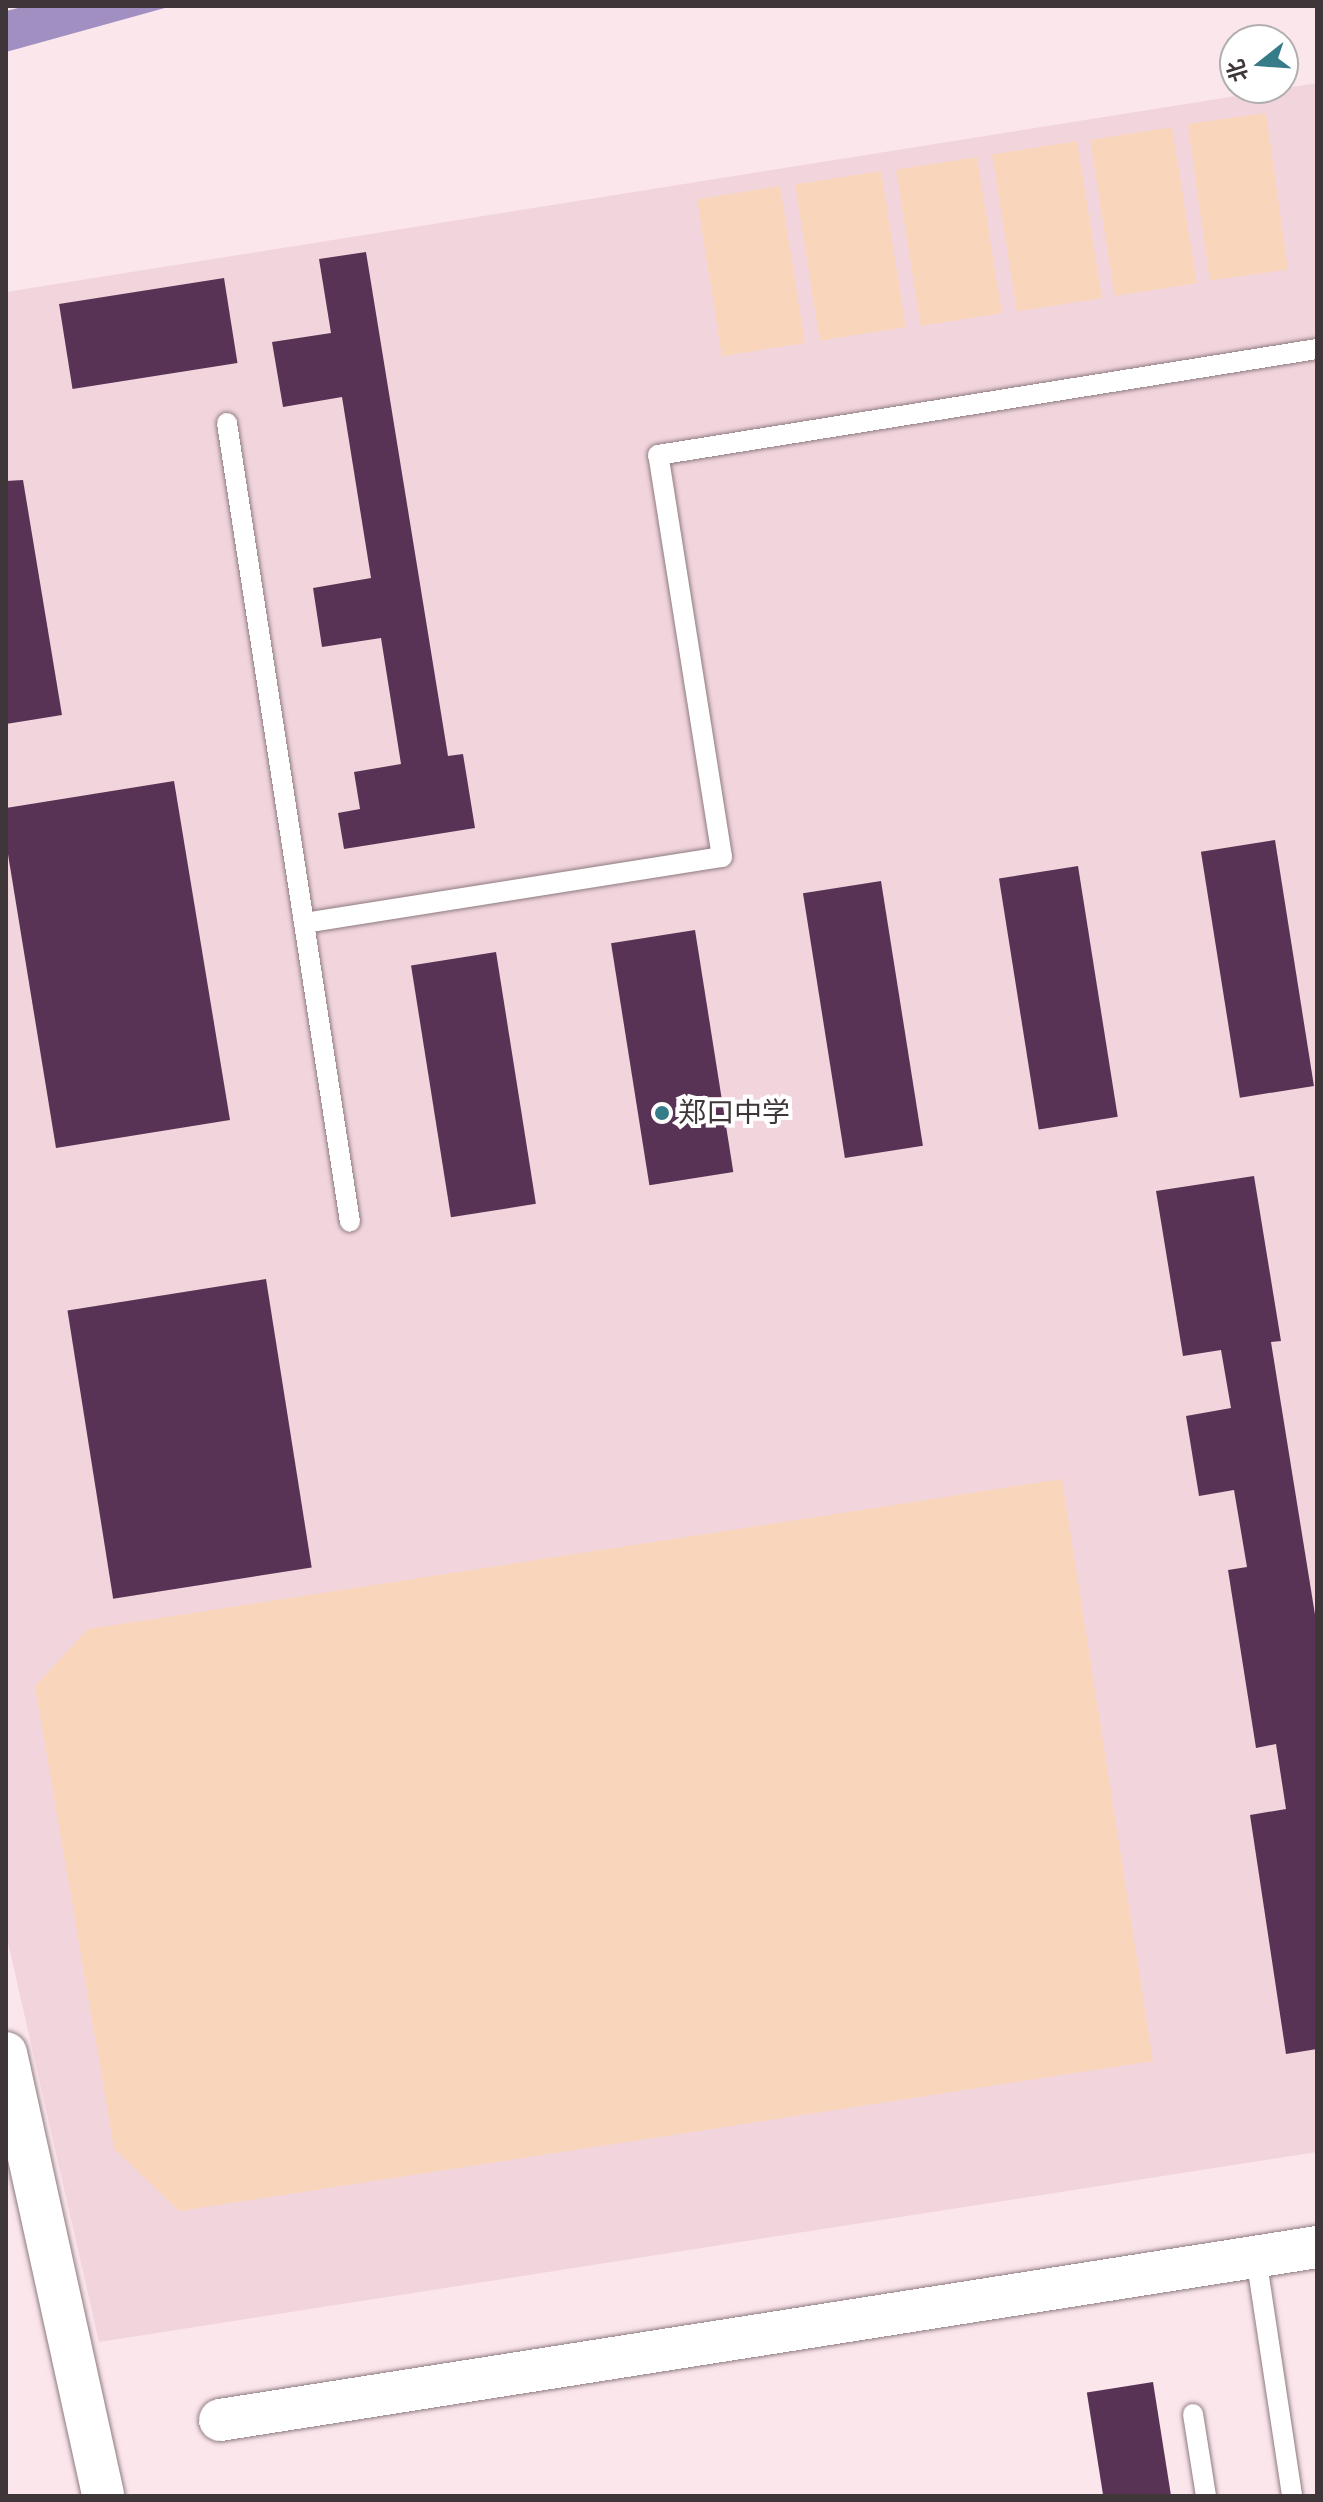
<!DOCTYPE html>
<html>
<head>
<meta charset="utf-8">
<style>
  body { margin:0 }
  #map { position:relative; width:1323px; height:2502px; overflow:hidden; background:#fbe6eb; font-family:"DM Sans","Noto Sans SC",sans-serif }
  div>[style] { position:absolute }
  .built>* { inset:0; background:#f2d5dc }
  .green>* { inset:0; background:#f9d6bb; transform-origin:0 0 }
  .water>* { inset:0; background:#a18fc1 }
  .building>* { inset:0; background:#593355; transform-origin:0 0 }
  .roads { filter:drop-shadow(0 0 2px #8d7b80) drop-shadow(0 0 2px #8d7b80) }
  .service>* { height:20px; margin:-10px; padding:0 10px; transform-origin:10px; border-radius:10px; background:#fff }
  .minor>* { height:42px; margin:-21px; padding:0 21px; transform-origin:21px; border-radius:21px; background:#fff }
  .dots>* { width:22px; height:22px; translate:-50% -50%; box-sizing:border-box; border:4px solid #fff; border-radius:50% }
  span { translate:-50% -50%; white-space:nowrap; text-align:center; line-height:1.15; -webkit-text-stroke:8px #fff; paint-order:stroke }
  .poi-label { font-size:28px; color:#3e3638 }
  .left { translate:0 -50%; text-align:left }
  .frame { position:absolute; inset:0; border:8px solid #3e3638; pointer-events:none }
  .north { position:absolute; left:1219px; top:24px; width:80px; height:80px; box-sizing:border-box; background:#fff; border:2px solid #b2afaf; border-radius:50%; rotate:253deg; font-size:22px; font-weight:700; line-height:32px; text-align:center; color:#3e3638 }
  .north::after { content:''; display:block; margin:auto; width:28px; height:36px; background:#357b88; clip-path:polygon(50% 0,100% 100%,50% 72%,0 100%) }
</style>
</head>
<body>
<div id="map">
  <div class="built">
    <i style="clip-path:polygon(1317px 83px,1317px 2152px,99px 2342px,6px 1934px,6px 292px)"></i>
  </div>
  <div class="green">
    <i style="left:1266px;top:113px;width:158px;height:79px;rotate:82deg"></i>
    <i style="left:1172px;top:127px;width:158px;height:83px;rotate:81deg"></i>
    <i style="left:1077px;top:141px;width:159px;height:86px;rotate:81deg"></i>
    <i style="left:977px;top:157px;width:158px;height:82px;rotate:81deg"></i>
    <i style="left:881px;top:171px;width:158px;height:87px;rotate:81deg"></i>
    <i style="left:780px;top:186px;width:159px;height:84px;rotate:81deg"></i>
    <i style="clip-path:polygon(1062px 1479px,1153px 2061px,179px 2211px,114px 2148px,35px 1686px,88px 1629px)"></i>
  </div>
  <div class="water">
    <i style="clip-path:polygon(26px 6px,172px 6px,6px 52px,6px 11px)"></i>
  </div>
  <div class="building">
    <i style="clip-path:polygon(366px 252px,448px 756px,463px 754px,475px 828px,344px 849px,338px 813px,360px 809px,354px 772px,401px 764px,381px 638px,322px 647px,313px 588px,371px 578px,342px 397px,283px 407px,272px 342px,331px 333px,319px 259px)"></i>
    <i style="left:224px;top:278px;width:86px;height:167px;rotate:81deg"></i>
    <i style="clip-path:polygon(23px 480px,62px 715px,6px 724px,6px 481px)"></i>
    <i style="clip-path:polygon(174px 781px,230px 1120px,56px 1148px,6px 842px,6px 808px)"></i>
    <i style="left:1275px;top:840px;width:249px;height:75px;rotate:81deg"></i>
    <i style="left:1078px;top:866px;width:254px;height:80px;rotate:81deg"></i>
    <i style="left:881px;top:881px;width:268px;height:79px;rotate:81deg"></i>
    <i style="left:695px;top:930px;width:245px;height:85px;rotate:81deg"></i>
    <i style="left:496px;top:952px;width:255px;height:86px;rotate:81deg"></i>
    <i style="clip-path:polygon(1254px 1176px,1281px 1341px,1271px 1342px,1317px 1627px,1317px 2049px,1286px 2054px,1250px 1815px,1286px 1809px,1276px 1744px,1256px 1748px,1228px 1570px,1247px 1567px,1234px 1490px,1199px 1496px,1186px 1416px,1231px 1408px,1221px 1350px,1183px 1356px,1156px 1191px)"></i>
    <i style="left:266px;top:1279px;width:292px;height:201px;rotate:81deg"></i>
    <i style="left:1153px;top:2382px;width:115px;height:67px;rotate:81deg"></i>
  </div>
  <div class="roads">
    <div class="service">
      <i style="left:227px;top:423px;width:808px;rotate:81.25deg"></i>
      <i style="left:304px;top:923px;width:423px;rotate:-9deg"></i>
      <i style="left:722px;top:857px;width:407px;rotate:-99deg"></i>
      <i style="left:658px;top:455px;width:667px;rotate:-9.14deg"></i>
      <i style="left:1256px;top:2257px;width:242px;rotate:81.4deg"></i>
      <i style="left:1193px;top:2414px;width:83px;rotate:81deg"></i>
    </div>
    <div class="minor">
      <i style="left:6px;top:2053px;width:453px;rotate:77.6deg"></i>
      <i style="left:220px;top:2420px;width:1111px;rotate:-8.96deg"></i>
    </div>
  </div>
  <div class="dots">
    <i style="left:662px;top:1113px;background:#357b88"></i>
  </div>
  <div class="poi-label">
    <span class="left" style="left:678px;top:1113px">郑口中学</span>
  </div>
  <div class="frame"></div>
  <div class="north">北</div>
</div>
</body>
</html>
